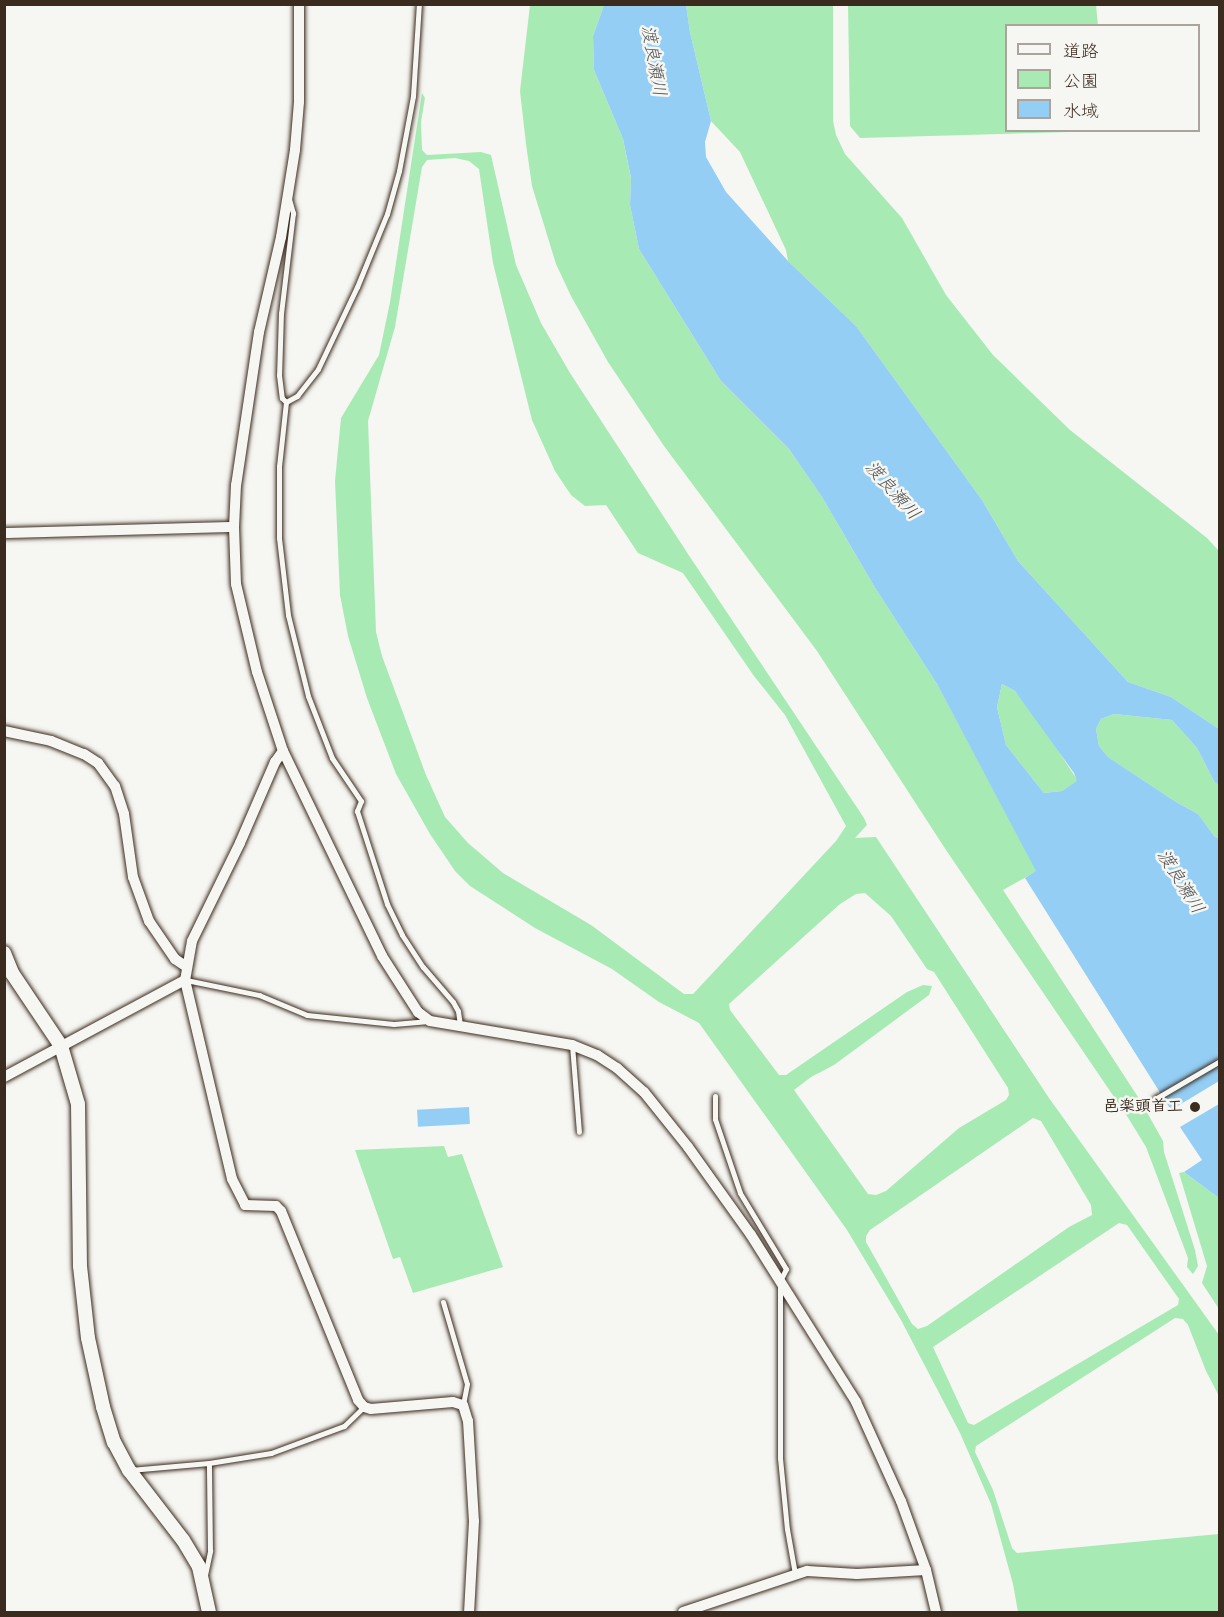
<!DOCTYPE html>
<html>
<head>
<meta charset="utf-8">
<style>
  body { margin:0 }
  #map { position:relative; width:1224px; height:1617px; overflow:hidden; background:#f6f6f2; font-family:"Balsamiq Sans","Klee One",sans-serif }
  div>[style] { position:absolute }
  .green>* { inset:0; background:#a8eab3 }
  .water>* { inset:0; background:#94cef4; transform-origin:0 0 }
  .roads { filter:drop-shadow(0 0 2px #3b2a1e) drop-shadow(0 0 2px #3b2a1e) }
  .service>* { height:5px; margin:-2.5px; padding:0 2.5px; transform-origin:2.5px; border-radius:2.5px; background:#f6f6f2 }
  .minor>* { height:10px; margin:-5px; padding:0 5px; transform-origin:5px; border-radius:5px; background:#f6f6f2 }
  .tertiary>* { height:14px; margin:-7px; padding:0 7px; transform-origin:7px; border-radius:7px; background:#f6f6f2 }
  .dots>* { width:16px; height:16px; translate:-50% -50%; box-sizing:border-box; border:3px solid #f6f6f2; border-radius:50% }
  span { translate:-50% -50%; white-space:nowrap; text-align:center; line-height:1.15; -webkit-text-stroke:5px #f6f6f2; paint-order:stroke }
  .poi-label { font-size:16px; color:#3b2a1e; font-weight:700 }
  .right { translate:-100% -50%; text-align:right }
  .water-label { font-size:18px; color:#515354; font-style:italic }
  .frame { position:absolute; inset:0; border:6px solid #3b2a1e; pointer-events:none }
  .legend { position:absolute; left:1005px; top:24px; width:195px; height:108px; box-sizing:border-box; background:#f6f6f2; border:2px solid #aba49d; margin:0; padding:8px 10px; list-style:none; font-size:18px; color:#3b2a1e }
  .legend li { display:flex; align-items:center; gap:12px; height:30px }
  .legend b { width:30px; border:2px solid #aba49d }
</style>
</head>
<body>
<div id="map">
  <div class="green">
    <i style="clip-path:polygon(530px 5px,604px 5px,593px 36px,594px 70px,623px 139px,631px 179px,630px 205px,639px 249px,721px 381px,789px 449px,822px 497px,874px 586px,937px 684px,1037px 871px,1003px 890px,1140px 1100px,1163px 1141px,1164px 1152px,1195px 1250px,1198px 1266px,1193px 1274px,1187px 1267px,1188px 1258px,1146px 1147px,1127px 1116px,946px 850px,817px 651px,664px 446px,608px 362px,571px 296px,556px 264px,532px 186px,526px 144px,520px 91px)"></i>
    <i style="clip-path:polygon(686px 5px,833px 5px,833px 121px,836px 135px,845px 154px,902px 218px,946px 295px,993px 355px,1070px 430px,1207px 538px,1219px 551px,1219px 729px,1171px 697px,1128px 682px,1018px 561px,982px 500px,856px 326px,788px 261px,786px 250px,740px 152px,711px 121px,690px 32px)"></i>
    <i style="clip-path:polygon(848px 5px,1096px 5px,1098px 25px,1006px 26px,1006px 130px,1103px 131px,860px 138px,850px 126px)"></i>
    <i style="clip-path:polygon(evenodd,422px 93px,425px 98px,421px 122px,422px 150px,427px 155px,481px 152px,491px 155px,516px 265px,541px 323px,570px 373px,690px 557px,864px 818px,867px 825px,855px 838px,876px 837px,1049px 1098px,1219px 1335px,1219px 1396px,1206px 1371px,1188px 1325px,1183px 1319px,1175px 1318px,976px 1446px,975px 1452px,993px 1490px,1012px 1548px,1017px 1553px,1219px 1534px,1219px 1612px,1018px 1612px,1013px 1584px,991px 1504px,960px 1433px,901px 1320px,847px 1230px,699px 1023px,659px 1002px,612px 969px,535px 928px,470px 886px,455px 871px,430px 834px,396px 774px,367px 698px,348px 636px,340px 595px,335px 481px,341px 418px,379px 355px,390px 302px,422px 93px,455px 158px,469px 161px,479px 169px,493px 263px,532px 420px,555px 471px,571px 495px,585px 506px,606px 505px,638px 553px,683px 573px,754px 676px,785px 715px,846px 826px,836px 841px,693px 994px,684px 994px,591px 925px,503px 873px,468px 843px,445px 817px,426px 775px,382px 656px,376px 632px,368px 421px,395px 327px,422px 167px,427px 160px,455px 158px,422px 93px,865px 893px,891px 916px,927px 969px,934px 972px,1008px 1088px,1009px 1095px,1006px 1100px,959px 1128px,886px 1191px,876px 1195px,868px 1194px,794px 1090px,811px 1077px,834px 1065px,929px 995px,932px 986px,923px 985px,907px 992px,786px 1075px,779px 1075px,730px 1010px,729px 1004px,840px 904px,856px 894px,865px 893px,422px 93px,1033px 1118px,1041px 1121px,1091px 1205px,1092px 1215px,1069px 1227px,927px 1326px,918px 1329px,912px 1324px,866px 1242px,866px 1236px,870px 1230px,1033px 1118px,422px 93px,1119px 1223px,1127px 1225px,1179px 1299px,1178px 1305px,974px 1425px,968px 1423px,933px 1347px,1119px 1223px)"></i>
    <i style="clip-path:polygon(1002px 684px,1015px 691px,1042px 726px,1078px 781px,1062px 791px,1044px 793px,1006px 745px,997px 707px)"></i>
    <i style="clip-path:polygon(1114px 714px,1172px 720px,1197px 748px,1215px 783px,1219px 785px,1219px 838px,1215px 837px,1198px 814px,1176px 802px,1108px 757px,1099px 746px,1096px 729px,1101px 719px)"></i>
    <i style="clip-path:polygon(444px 1146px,448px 1157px,462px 1154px,503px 1267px,413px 1293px,400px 1257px,393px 1259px,355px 1150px)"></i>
    <i style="clip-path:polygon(1184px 1172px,1219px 1198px,1219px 1309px,1202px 1283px,1207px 1266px,1179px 1173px)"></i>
  </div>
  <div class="water">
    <i style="clip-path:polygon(evenodd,604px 5px,686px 5px,690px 32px,711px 121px,705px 142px,706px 157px,726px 192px,788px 261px,856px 326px,982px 500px,1018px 561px,1128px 682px,1171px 697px,1219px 729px,1219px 785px,1215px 783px,1197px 748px,1172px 720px,1114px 714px,1101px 719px,1096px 729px,1099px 746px,1108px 757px,1176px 802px,1198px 814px,1215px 837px,1219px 838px,1219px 1081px,1171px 1110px,1025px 878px,1036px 871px,937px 684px,874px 586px,822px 497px,789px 449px,721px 381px,639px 249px,630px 205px,631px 178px,623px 139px,594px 70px,593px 36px,604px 5px,1002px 684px,1015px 691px,1074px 773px,1077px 781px,1062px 791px,1044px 793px,1006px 745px,997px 707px,1002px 684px)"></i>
    <i style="clip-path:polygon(1219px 1104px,1219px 1198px,1184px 1172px,1202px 1160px,1180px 1127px)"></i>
    <i style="left:469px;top:1107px;width:17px;height:52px;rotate:87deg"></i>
  </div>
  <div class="roads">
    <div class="service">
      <i style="left:289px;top:199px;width:15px;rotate:74deg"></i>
      <i style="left:293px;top:213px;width:101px;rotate:96.8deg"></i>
      <i style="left:281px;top:313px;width:62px;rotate:91.8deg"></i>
      <i style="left:279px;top:375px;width:23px;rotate:83deg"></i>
      <i style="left:282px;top:398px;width:6px;rotate:45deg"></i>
      <i style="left:286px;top:402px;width:64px;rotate:96.2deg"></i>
      <i style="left:279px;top:466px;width:72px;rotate:90deg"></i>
      <i style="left:279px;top:538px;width:78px;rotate:83.3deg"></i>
      <i style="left:288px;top:615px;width:83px;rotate:76.1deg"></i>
      <i style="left:308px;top:696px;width:66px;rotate:68.8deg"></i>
      <i style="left:332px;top:758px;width:52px;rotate:56deg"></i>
      <i style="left:361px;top:801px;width:11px;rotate:112deg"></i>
      <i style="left:357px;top:811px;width:98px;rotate:72.1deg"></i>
      <i style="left:387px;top:904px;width:34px;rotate:64deg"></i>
      <i style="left:402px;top:935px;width:38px;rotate:57deg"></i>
      <i style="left:423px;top:967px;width:46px;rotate:49.4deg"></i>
      <i style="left:453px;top:1002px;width:10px;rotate:61deg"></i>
      <i style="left:458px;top:1011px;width:15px;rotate:82deg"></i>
      <i style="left:286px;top:402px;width:13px;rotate:-29deg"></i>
      <i style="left:297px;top:396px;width:34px;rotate:-52deg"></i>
      <i style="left:318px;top:369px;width:91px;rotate:-64.6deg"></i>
      <i style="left:357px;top:287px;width:79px;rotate:-67.7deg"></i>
      <i style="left:387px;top:214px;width:45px;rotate:-74.4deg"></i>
      <i style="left:399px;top:171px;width:76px;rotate:-79.4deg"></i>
      <i style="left:413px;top:96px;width:92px;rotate:-86.3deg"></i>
      <i style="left:186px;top:980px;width:75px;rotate:11.6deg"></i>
      <i style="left:259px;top:995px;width:52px;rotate:22.6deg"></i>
      <i style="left:307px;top:1015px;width:87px;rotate:5.9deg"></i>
      <i style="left:394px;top:1024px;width:35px;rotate:-5deg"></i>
      <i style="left:572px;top:1045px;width:87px;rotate:85.4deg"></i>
      <i style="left:715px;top:1096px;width:23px;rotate:90deg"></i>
      <i style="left:715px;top:1119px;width:78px;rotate:71.3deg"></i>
      <i style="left:740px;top:1193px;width:89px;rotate:58.8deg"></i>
      <i style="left:786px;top:1269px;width:13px;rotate:117deg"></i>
      <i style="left:780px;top:1281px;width:177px;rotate:90deg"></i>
      <i style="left:780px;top:1458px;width:71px;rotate:84.4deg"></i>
      <i style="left:787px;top:1529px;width:46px;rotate:79.9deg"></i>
      <i style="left:1155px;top:1099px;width:75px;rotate:-30.3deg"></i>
      <i style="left:443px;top:1302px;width:85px;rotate:73.7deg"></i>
      <i style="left:467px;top:1384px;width:21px;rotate:101deg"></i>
      <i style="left:130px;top:1470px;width:79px;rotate:-5.1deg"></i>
      <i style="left:209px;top:1463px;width:63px;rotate:-9.2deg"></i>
      <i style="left:271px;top:1453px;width:78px;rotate:-20.3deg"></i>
      <i style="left:344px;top:1426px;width:28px;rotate:-44deg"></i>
      <i style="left:205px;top:1575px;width:25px;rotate:-78deg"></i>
      <i style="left:210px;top:1551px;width:88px;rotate:-90.7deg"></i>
    </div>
    <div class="minor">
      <i style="left:299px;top:4px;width:98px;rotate:90deg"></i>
      <i style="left:299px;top:102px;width:48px;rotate:94.8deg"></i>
      <i style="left:295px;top:150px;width:88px;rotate:99.1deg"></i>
      <i style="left:281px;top:237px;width:98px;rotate:103deg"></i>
      <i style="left:259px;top:332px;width:155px;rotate:98.5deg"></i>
      <i style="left:236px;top:485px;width:42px;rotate:92.7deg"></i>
      <i style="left:234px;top:527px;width:57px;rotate:88deg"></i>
      <i style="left:236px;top:584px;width:90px;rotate:76.6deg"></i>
      <i style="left:257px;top:672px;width:83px;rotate:71.8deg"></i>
      <i style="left:283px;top:751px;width:228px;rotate:64.2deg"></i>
      <i style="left:382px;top:956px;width:67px;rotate:57.3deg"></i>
      <i style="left:418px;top:1012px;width:15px;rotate:37deg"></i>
      <i style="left:430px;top:1021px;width:144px;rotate:9.6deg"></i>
      <i style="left:572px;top:1045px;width:27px;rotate:22deg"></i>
      <i style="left:597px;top:1055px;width:24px;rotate:33deg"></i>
      <i style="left:617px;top:1068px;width:36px;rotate:42deg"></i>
      <i style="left:644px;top:1092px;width:70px;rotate:51.3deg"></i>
      <i style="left:688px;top:1147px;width:108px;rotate:54.4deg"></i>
      <i style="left:751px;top:1235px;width:197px;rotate:57.8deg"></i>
      <i style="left:856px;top:1402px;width:109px;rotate:65.6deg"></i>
      <i style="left:901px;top:1501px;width:73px;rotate:70.1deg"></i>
      <i style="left:926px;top:1570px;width:43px;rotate:76.6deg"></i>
      <i style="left:4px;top:533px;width:230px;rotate:-1.5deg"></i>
      <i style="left:4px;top:731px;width:48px;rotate:12deg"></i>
      <i style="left:51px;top:741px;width:35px;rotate:22deg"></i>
      <i style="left:84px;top:754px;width:17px;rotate:33deg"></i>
      <i style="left:98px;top:763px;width:29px;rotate:54deg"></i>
      <i style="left:115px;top:786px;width:29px;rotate:72deg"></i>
      <i style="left:124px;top:814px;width:64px;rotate:81.9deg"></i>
      <i style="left:133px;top:877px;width:47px;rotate:70deg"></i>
      <i style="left:149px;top:921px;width:46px;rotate:55.6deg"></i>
      <i style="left:175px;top:959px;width:14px;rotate:34deg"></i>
      <i style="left:283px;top:751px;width:14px;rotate:126deg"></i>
      <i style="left:275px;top:762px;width:88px;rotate:113.4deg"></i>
      <i style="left:240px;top:843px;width:109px;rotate:116.1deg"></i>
      <i style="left:192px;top:941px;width:40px;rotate:100deg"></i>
      <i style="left:185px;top:980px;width:204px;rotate:76.7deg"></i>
      <i style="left:232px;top:1179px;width:29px;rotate:63deg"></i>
      <i style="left:245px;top:1205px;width:31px;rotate:2deg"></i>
      <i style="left:276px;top:1206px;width:7px;rotate:45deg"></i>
      <i style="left:281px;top:1211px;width:204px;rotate:67.8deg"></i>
      <i style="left:358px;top:1400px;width:9px;rotate:49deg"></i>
      <i style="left:364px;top:1407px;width:7px;rotate:16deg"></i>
      <i style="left:371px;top:1409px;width:82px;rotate:-4.9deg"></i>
      <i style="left:453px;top:1402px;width:10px;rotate:17deg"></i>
      <i style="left:463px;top:1405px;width:17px;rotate:73deg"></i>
      <i style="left:468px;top:1421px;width:100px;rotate:86.6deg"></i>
      <i style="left:474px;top:1521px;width:91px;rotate:93.1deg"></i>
      <i style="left:4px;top:1077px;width:205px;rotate:-28.2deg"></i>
      <i style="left:683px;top:1612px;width:131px;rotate:-18.3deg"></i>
      <i style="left:807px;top:1571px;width:50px;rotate:3.4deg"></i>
      <i style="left:857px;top:1574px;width:69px;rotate:-3.3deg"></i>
    </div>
    <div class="tertiary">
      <i style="left:4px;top:953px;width:22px;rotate:68deg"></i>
      <i style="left:12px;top:973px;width:88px;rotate:56.1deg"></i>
      <i style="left:61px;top:1046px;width:60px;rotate:73.7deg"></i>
      <i style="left:78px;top:1104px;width:162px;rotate:89.3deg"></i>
      <i style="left:80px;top:1266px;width:72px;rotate:83.7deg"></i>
      <i style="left:88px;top:1338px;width:71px;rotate:77.7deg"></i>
      <i style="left:103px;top:1407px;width:37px;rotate:73deg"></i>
      <i style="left:114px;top:1442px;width:32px;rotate:62deg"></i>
      <i style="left:129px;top:1470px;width:88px;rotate:52.4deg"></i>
      <i style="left:183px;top:1540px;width:31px;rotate:59deg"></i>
      <i style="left:199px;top:1567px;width:46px;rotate:77.5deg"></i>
    </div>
  </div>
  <div class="dots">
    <i style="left:1195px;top:1107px;background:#3b2a1e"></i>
  </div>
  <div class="poi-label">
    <span class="right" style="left:1183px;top:1107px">邑楽頭首工</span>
  </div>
  <div class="water-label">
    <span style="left:653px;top:61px;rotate:80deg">渡良瀬川</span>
    <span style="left:892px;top:491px;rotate:48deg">渡良瀬川</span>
    <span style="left:1180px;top:882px;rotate:58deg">渡良瀬川</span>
  </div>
  <div class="frame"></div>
  <ul class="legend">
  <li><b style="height:8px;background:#f6f6f2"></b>道路</li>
  <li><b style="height:16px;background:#a8eab3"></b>公園</li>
  <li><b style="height:16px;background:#94cef4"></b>水域</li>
  </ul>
</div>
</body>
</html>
